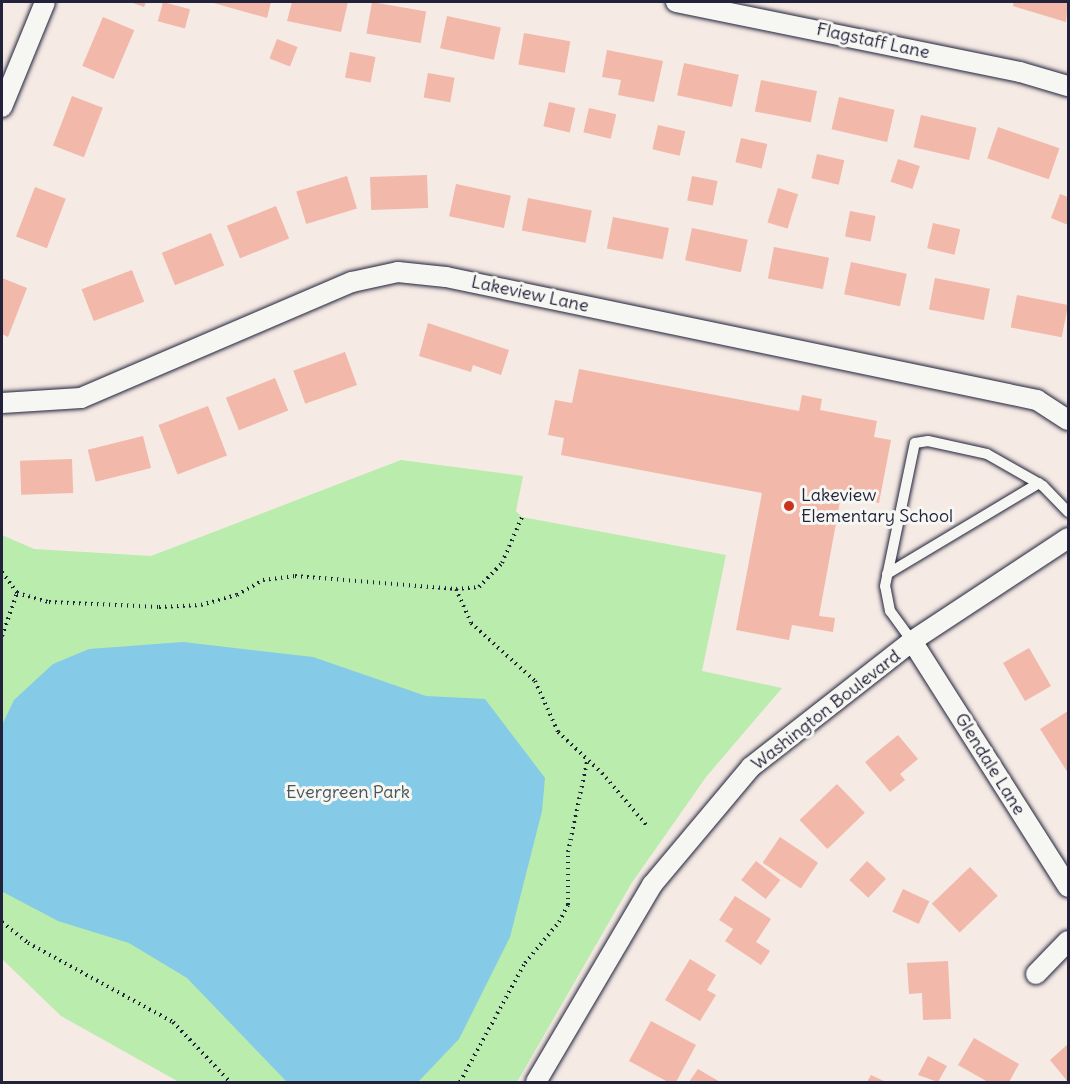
<!DOCTYPE html>
<html>
<head>
<meta charset="utf-8">
<style>
  body { margin:0 }
  #map { position:relative; width:1070px; height:1084px; overflow:hidden; background:#f5eae4; font-family:Delius,sans-serif }
  div>[style] { position:absolute }
  .green>* { inset:0; background:#b9ecad }
  .water>* { inset:0; background:#85cae6 }
  .building>* { inset:0; background:#f2b8aa; transform-origin:0 0 }
  .path>* { height:4px; margin-top:-2px; transform-origin:0; background:repeating-linear-gradient(90deg,#22223b 0 1.5px,transparent 0 6px) }
  .roads { filter:drop-shadow(0 0 2px #22223b) drop-shadow(0 0 2px #22223b) }
  .service>* { height:10px; margin:-5px; padding:0 5px; transform-origin:5px; border-radius:5px; background:#f6f6f2 }
  .minor>* { height:20px; margin:-10px; padding:0 10px; transform-origin:10px; border-radius:10px; background:#f6f6f2 }
  .dots>* { width:16px; height:16px; translate:-50% -50%; box-sizing:border-box; border:3px solid #f6f6f2; border-radius:50% }
  span { translate:-50% -50%; white-space:nowrap; text-align:center; line-height:1.15; -webkit-text-stroke:6px #f6f6f2; paint-order:stroke }
  .street-label { font-size:18px; color:#22223b }
  .poi-label { font-size:18px; color:#22223b }
  .left { translate:0 -50%; text-align:left }
  .park-label { font-size:18px; color:#485458 }
  .frame { position:absolute; inset:0; border:3px solid #22223b; pointer-events:none }
</style>
</head>
<body>
<div id="map">
  <div class="green">
    <i style="clip-path:polygon(401px 460px,523px 476px,516px 511px,522px 517px,726px 555px,702px 671px,782px 688px,706px 777px,631px 884px,517px 1082px,179px 1082px,61px 1016px,2px 959px,2px 535px,34px 549px,151px 556px)"></i>
  </div>
  <div class="water">
    <i style="clip-path:polygon(183px 642px,313px 657px,426px 696px,485px 699px,545px 778px,542px 811px,510px 937px,459px 1039px,418px 1082px,287px 1082px,187px 978px,129px 943px,58px 921px,3px 892px,2px 725px,14px 700px,53px 664px,89px 649px)"></i>
  </div>
  <div class="building">
    <i style="clip-path:polygon(130px 2px,146px 2px,144px 7px)"></i>
    <i style="left:163px;top:2px;width:28px;height:20px;rotate:15deg"></i>
    <i style="clip-path:polygon(210px 2px,271px 2px,267px 18px)"></i>
    <i style="clip-path:polygon(292px 2px,348px 2px,341px 32px,287px 21px)"></i>
    <i style="left:372px;top:2px;width:55px;height:32px;rotate:10deg"></i>
    <i style="clip-path:polygon(1014px 2px,1068px 2px,1066px 22px,1013px 6px)"></i>
    <i style="left:447px;top:16px;width:55px;height:33px;rotate:12deg"></i>
    <i style="left:103px;top:17px;width:34px;height:53px;rotate:23deg"></i>
    <i style="left:524px;top:33px;width:47px;height:32px;rotate:10deg"></i>
    <i style="left:277px;top:39px;width:22px;height:21px;rotate:21deg"></i>
    <i style="clip-path:polygon(607px 50px,663px 61px,654px 102px,618px 95px,621px 80px,602px 77px)"></i>
    <i style="left:350px;top:52px;width:26px;height:26px;rotate:11deg"></i>
    <i style="left:684px;top:63px;width:56px;height:33px;rotate:12deg"></i>
    <i style="left:428px;top:73px;width:27px;height:25px;rotate:10deg"></i>
    <i style="left:761px;top:80px;width:57px;height:32px;rotate:11deg"></i>
    <i style="left:72px;top:96px;width:33px;height:53px;rotate:21deg"></i>
    <i style="left:839px;top:97px;width:57px;height:33px;rotate:13deg"></i>
    <i style="left:549px;top:102px;width:27px;height:25px;rotate:13deg"></i>
    <i style="left:589px;top:108px;width:28px;height:25px;rotate:13deg"></i>
    <i style="left:921px;top:115px;width:57px;height:33px;rotate:13deg"></i>
    <i style="left:658px;top:125px;width:28px;height:25px;rotate:13deg"></i>
    <i style="left:998px;top:127px;width:65px;height:33px;rotate:19deg"></i>
    <i style="left:741px;top:138px;width:27px;height:25px;rotate:13deg"></i>
    <i style="left:817px;top:154px;width:28px;height:25px;rotate:13deg"></i>
    <i style="left:898px;top:159px;width:23px;height:24px;rotate:18deg"></i>
    <i style="left:427px;top:175px;width:33px;height:57px;rotate:88deg"></i>
    <i style="left:347px;top:176px;width:34px;height:53px;rotate:73deg"></i>
    <i style="left:692px;top:176px;width:26px;height:25px;rotate:11deg"></i>
    <i style="left:456px;top:184px;width:56px;height:33px;rotate:12deg"></i>
    <i style="left:35px;top:187px;width:33px;height:53px;rotate:21deg"></i>
    <i style="left:778px;top:188px;width:21px;height:36px;rotate:17deg"></i>
    <i style="clip-path:polygon(1060px 194px,1068px 197px,1068px 225px,1051px 218px)"></i>
    <i style="left:528px;top:198px;width:65px;height:33px;rotate:11deg"></i>
    <i style="left:276px;top:206px;width:35px;height:53px;rotate:68deg"></i>
    <i style="left:850px;top:211px;width:26px;height:26px;rotate:11deg"></i>
    <i style="left:613px;top:217px;width:57px;height:32px;rotate:11deg"></i>
    <i style="left:933px;top:223px;width:28px;height:26px;rotate:13deg"></i>
    <i style="left:692px;top:228px;width:57px;height:33px;rotate:12deg"></i>
    <i style="left:211px;top:233px;width:35px;height:53px;rotate:68deg"></i>
    <i style="left:774px;top:247px;width:56px;height:32px;rotate:11deg"></i>
    <i style="left:851px;top:262px;width:57px;height:33px;rotate:12deg"></i>
    <i style="left:132px;top:270px;width:34px;height:54px;rotate:69deg"></i>
    <i style="clip-path:polygon(2px 278px,27px 288px,8px 337px,2px 334px)"></i>
    <i style="left:935px;top:278px;width:56px;height:32px;rotate:11deg"></i>
    <i style="left:1017px;top:295px;width:52px;height:33px;rotate:11deg"></i>
    <i style="clip-path:polygon(428px 323px,509px 350px,501px 375px,473px 365px,471px 372px,419px 356px)"></i>
    <i style="left:345px;top:352px;width:35px;height:55px;rotate:70deg"></i>
    <i style="clip-path:polygon(579px 369px,799px 411px,802px 395px,822px 399px,820px 410px,877px 421px,874px 437px,891px 440px,879px 503px,841px 496px,819px 616px,835px 618px,833px 632px,792px 625px,789px 640px,736px 630px,762px 493px,561px 455px,564px 438px,548px 435px,555px 400px,572px 403px)"></i>
    <i style="left:275px;top:378px;width:35px;height:53px;rotate:68deg"></i>
    <i style="left:208px;top:406px;width:53px;height:53px;rotate:69deg"></i>
    <i style="left:143px;top:436px;width:33px;height:57px;rotate:76deg"></i>
    <i style="left:72px;top:459px;width:34px;height:52px;rotate:88deg"></i>
    <i style="left:1029px;top:648px;width:44px;height:30px;rotate:60deg"></i>
    <i style="clip-path:polygon(1068px 711px,1068px 773px,1040px 729px)"></i>
    <i style="clip-path:polygon(898px 735px,918px 759px,900px 774px,905px 780px,890px 792px,865px 762px)"></i>
    <i style="left:837px;top:784px;width:40px;height:52px;rotate:46deg"></i>
    <i style="left:780px;top:837px;width:46px;height:31px;rotate:34deg"></i>
    <i style="left:756px;top:861px;width:31px;height:24px;rotate:38deg"></i>
    <i style="left:867px;top:861px;width:26px;height:26px;rotate:43deg"></i>
    <i style="left:970px;top:867px;width:40px;height:53px;rotate:46deg"></i>
    <i style="left:903px;top:889px;width:29px;height:25px;rotate:25deg"></i>
    <i style="clip-path:polygon(735px 896px,771px 919px,756px 942px,770px 951px,761px 965px,725px 941px,733px 929px,719px 920px)"></i>
    <i style="clip-path:polygon(690px 959px,716px 975px,707px 990px,716px 995px,700px 1021px,665px 1000px)"></i>
    <i style="clip-path:polygon(948px 961px,951px 1019px,923px 1020px,922px 993px,909px 994px,907px 963px)"></i>
    <i style="clip-path:polygon(651px 1021px,696px 1045px,676px 1082px,668px 1082px,629px 1061px)"></i>
    <i style="clip-path:polygon(974px 1038px,1019px 1064px,1009px 1082px,988px 1082px,958px 1065px)"></i>
    <i style="clip-path:polygon(1068px 1044px,1068px 1082px,1050px 1060px)"></i>
    <i style="clip-path:polygon(928px 1056px,947px 1066px,938px 1082px,918px 1075px)"></i>
    <i style="clip-path:polygon(698px 1069px,720px 1082px,689px 1082px)"></i>
    <i style="clip-path:polygon(871px 1075px,886px 1082px,867px 1082px)"></i>
  </div>
  <div class="path">
    <i style="left:2px;top:572px;width:26px;rotate:54deg"></i>
    <i style="left:17px;top:593px;width:33px;rotate:16deg"></i>
    <i style="left:49px;top:602px;width:110px;rotate:2.6deg"></i>
    <i style="left:159px;top:607px;width:42px;rotate:-2.7deg"></i>
    <i style="left:201px;top:605px;width:37px;rotate:-16deg"></i>
    <i style="left:237px;top:595px;width:30px;rotate:-30deg"></i>
    <i style="left:263px;top:580px;width:32px;rotate:-7deg"></i>
    <i style="left:295px;top:576px;width:162px;rotate:4.6deg"></i>
    <i style="left:456px;top:589px;width:23px;rotate:-5deg"></i>
    <i style="left:479px;top:587px;width:33px;rotate:-46deg"></i>
    <i style="left:502px;top:563px;width:50px;rotate:-66.5deg"></i>
    <i style="left:456px;top:589px;width:37px;rotate:66deg"></i>
    <i style="left:471px;top:623px;width:86px;rotate:42.2deg"></i>
    <i style="left:535px;top:681px;width:56px;rotate:65.7deg"></i>
    <i style="left:558px;top:732px;width:60px;rotate:43deg"></i>
    <i style="left:602px;top:773px;width:71px;rotate:49.6deg"></i>
    <i style="left:2px;top:636px;width:46px;rotate:-70.8deg"></i>
    <i style="left:2px;top:922px;width:33px;rotate:39deg"></i>
    <i style="left:28px;top:943px;width:165px;rotate:28.6deg"></i>
    <i style="left:173px;top:1022px;width:83px;rotate:46.5deg"></i>
    <i style="left:460px;top:1082px;width:136px;rotate:-61.4deg"></i>
    <i style="left:525px;top:963px;width:53px;rotate:-50.3deg"></i>
    <i style="left:559px;top:922px;width:19px;rotate:-62deg"></i>
    <i style="left:568px;top:905px;width:53px;rotate:-90deg"></i>
    <i style="left:568px;top:852px;width:92px;rotate:-78.1deg"></i>
  </div>
  <div class="roads">
    <div class="service">
      <i style="left:887px;top:574px;width:177px;rotate:-30.9deg"></i>
      <i style="left:912px;top:641px;width:37px;rotate:-126deg"></i>
      <i style="left:890px;top:611px;width:25px;rotate:-101deg"></i>
      <i style="left:885px;top:586px;width:146px;rotate:-78.2deg"></i>
      <i style="left:915px;top:443px;width:13px;rotate:-9deg"></i>
      <i style="left:928px;top:441px;width:60px;rotate:12.4deg"></i>
      <i style="left:987px;top:454px;width:64px;rotate:29.7deg"></i>
      <i style="left:1043px;top:486px;width:36px;rotate:46deg"></i>
    </div>
    <div class="minor">
      <i style="left:676px;top:2px;width:351px;rotate:11.5deg"></i>
      <i style="left:1020px;top:72px;width:50px;rotate:16.3deg"></i>
      <i style="left:2px;top:107px;width:113px;rotate:-67.7deg"></i>
      <i style="left:2px;top:403px;width:79px;rotate:-3.6deg"></i>
      <i style="left:81px;top:398px;width:295px;rotate:-23.2deg"></i>
      <i style="left:352px;top:282px;width:47px;rotate:-12.3deg"></i>
      <i style="left:398px;top:272px;width:48px;rotate:5.9deg"></i>
      <i style="left:446px;top:277px;width:604px;rotate:11.76deg"></i>
      <i style="left:1037px;top:400px;width:37px;rotate:33deg"></i>
      <i style="left:912px;top:641px;width:291px;rotate:57.6deg"></i>
      <i style="left:1036px;top:974px;width:46px;rotate:-45.9deg"></i>
      <i style="left:536px;top:1082px;width:229px;rotate:-59.5deg"></i>
      <i style="left:652px;top:885px;width:154px;rotate:-50deg"></i>
      <i style="left:751px;top:767px;width:204px;rotate:-38deg"></i>
      <i style="left:912px;top:641px;width:187px;rotate:-33.4deg"></i>
    </div>
  </div>
  <div class="dots">
    <i style="left:789px;top:506px;background:#c8321e"></i>
  </div>
  <div class="street-label">
    <span style="left:873px;top:41px;rotate:12deg">Flagstaff Lane</span>
    <span style="left:530px;top:294px;rotate:12deg">Lakeview Lane</span>
    <span style="left:826px;top:710px;rotate:-38deg">Washington Boulevard</span>
    <span style="left:990px;top:764px;rotate:58deg">Glendale Lane</span>
  </div>
  <div class="poi-label">
    <span class="left" style="left:801px;top:506px">Lakeview<br>Elementary School</span>
  </div>
  <div class="park-label">
    <span style="left:348px;top:792px">Evergreen Park</span>
  </div>
  <div class="frame"></div>
</div>
</body>
</html>
